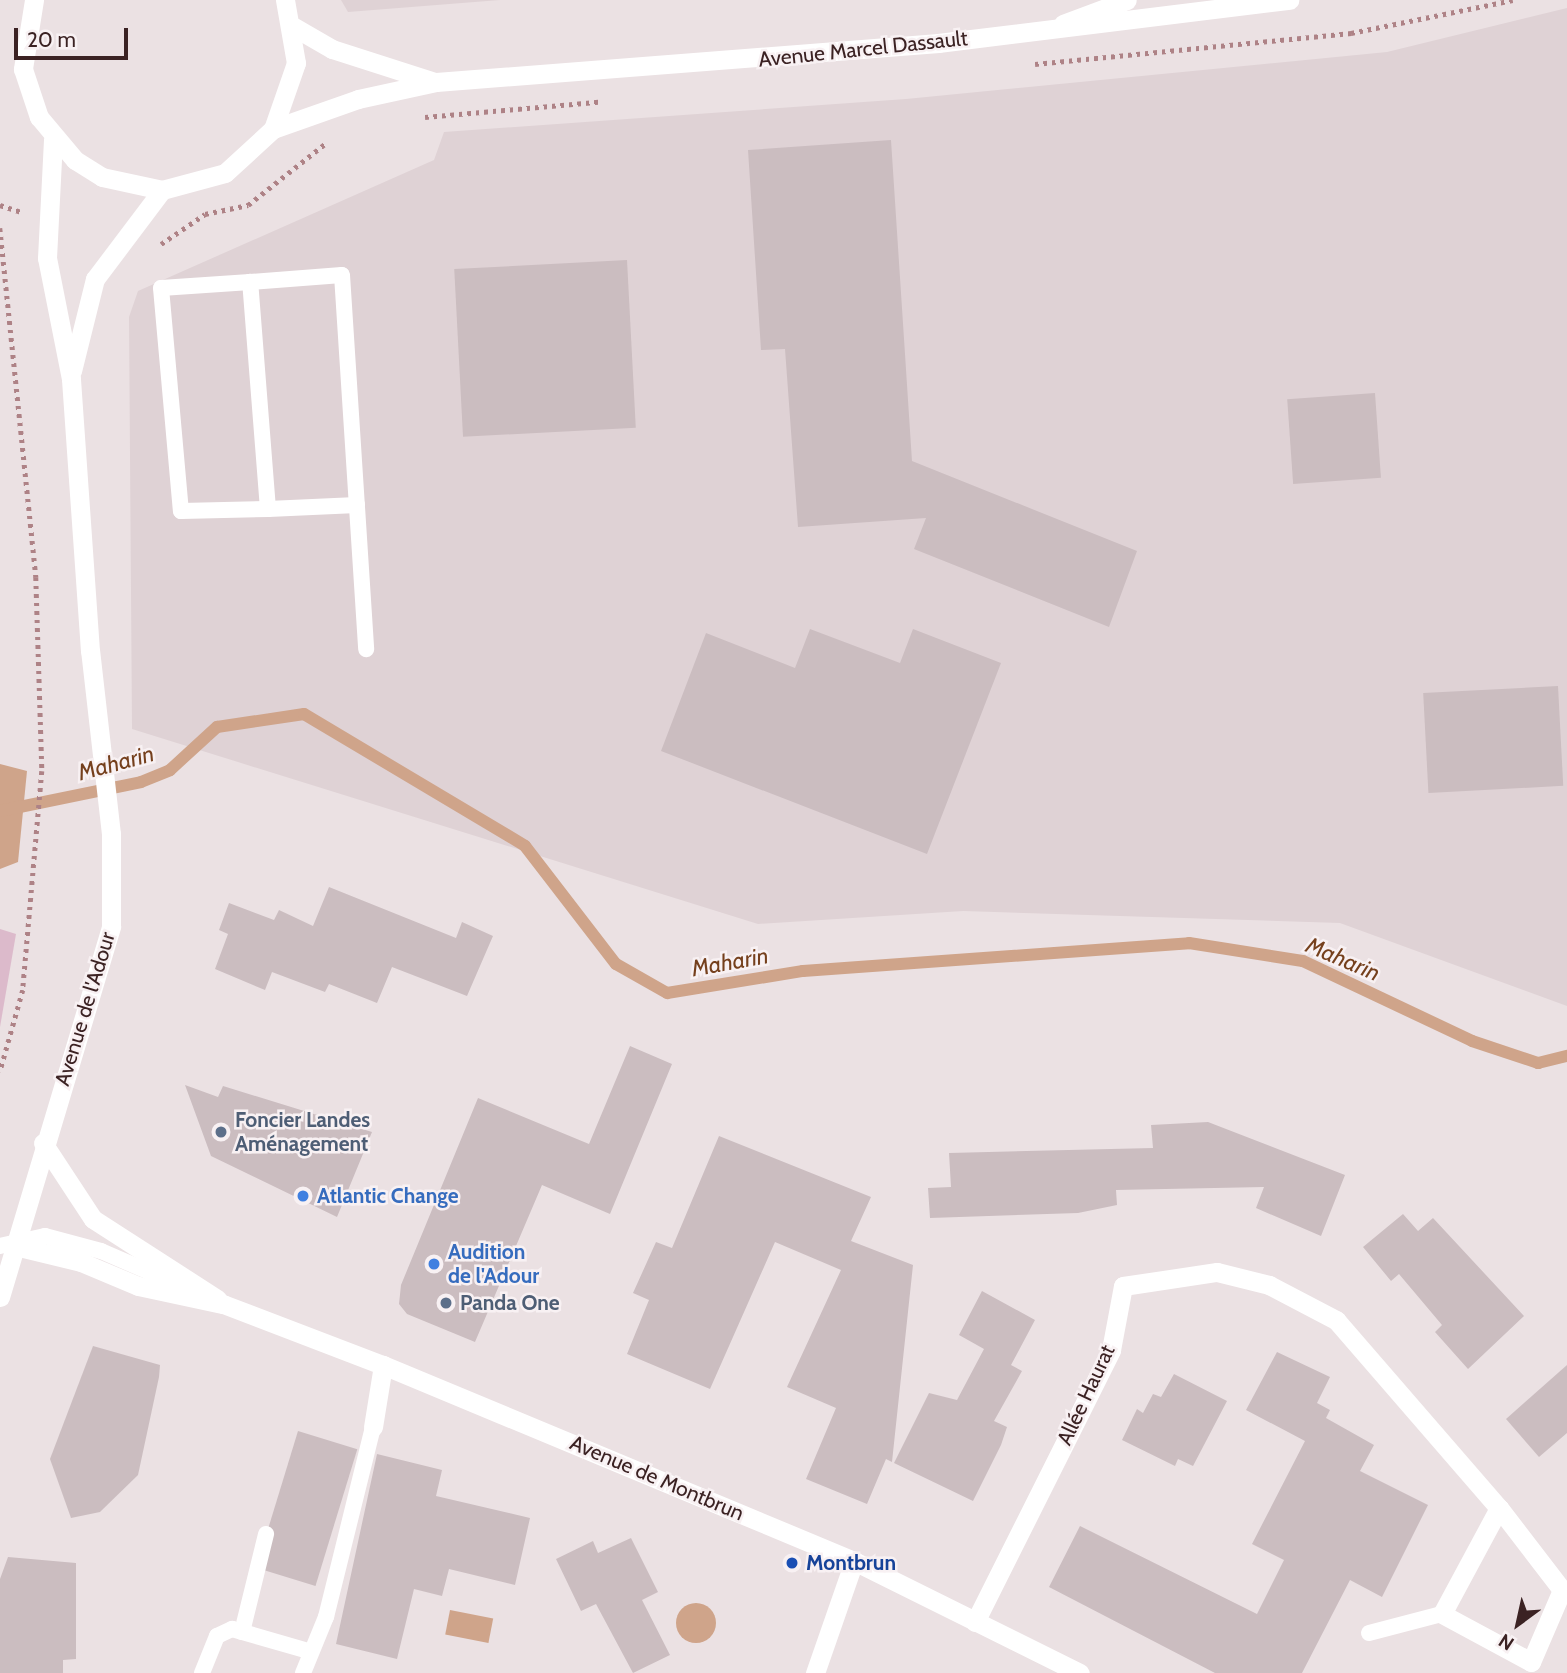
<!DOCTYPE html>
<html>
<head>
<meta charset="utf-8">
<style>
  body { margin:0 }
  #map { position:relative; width:1567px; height:1673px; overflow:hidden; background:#ebe1e3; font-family:Cabin,sans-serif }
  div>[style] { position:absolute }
  .built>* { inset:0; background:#dfd2d5 }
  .green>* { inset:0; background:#dcbacb }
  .water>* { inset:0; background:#cfa48a; transform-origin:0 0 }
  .round { border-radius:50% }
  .stream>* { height:12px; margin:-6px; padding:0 6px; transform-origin:6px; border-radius:6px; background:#cfa48a }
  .building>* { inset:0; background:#cbbdc0; transform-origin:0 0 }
  .path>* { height:4.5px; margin-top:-2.25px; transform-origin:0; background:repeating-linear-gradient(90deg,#ae8286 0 3.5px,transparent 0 8.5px) }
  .service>* { height:16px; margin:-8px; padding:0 8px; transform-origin:8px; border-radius:8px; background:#fff }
  .minor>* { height:19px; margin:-9.5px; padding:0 9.5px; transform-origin:9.5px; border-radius:9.5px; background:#fff }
  .tertiary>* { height:19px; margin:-9.5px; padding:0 9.5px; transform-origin:9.5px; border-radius:9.5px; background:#fff }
  .secondary>* { height:19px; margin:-9.5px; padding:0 9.5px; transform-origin:9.5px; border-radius:9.5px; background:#fff }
  .dots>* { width:19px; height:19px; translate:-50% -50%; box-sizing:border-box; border:4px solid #f8f1f3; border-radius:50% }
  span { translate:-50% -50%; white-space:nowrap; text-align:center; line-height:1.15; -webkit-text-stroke:5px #f8f1f3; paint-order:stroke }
  .street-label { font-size:21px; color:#3b2223 }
  .service-label { font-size:21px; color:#4e5e75; font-weight:700 }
  .left { translate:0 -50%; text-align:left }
  .shop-label { font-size:21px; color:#366cbe; font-weight:700 }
  .transit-label { font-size:21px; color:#164399; font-weight:700 }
  .water-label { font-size:23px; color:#75401d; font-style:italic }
  .north { position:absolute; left:1483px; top:1589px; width:70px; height:70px; -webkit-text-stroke:5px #f8f1f3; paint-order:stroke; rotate:213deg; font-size:19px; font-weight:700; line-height:28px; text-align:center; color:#3b2223 }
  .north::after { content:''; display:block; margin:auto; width:24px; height:32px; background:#3b2223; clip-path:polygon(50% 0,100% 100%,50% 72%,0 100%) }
  .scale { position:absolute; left:14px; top:28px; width:114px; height:32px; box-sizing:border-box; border:4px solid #3b2223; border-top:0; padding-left:9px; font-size:21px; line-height:24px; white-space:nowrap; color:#3b2223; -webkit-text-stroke:5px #f8f1f3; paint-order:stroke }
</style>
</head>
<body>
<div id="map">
  <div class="built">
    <i style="clip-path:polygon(341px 0,500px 0,348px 12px)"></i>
    <i style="clip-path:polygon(1567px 8px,1567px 1006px,1340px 923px,963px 911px,758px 924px,132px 729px,129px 317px,138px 291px,434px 160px,444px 132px,906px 99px,1387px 52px)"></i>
  </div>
  <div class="green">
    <i style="clip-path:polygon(0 929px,16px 934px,0 1027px)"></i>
  </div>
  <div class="water">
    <i style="clip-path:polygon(0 764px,27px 771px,18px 862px,0 869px)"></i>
    <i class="round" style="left:676px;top:1603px;width:40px;height:40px"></i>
    <i style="left:450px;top:1610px;width:44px;height:25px;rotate:11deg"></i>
  </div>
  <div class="stream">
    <i style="left:0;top:811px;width:144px;rotate:-11.6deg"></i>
    <i style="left:141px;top:782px;width:31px;rotate:-22deg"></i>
    <i style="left:170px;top:770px;width:64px;rotate:-42.5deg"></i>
    <i style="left:217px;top:727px;width:88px;rotate:-8.5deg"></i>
    <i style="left:304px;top:714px;width:257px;rotate:30.8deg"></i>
    <i style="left:525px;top:846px;width:149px;rotate:52.4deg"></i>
    <i style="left:616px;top:964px;width:59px;rotate:29.6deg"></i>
    <i style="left:667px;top:993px;width:138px;rotate:-9.2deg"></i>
    <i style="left:803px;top:971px;width:387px;rotate:-4.1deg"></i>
    <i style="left:1189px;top:943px;width:115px;rotate:9deg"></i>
    <i style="left:1303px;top:961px;width:187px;rotate:25.3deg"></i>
    <i style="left:1472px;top:1041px;width:70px;rotate:18.4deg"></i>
    <i style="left:1538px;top:1063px;width:30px;rotate:-14deg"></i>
  </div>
  <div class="building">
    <i style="clip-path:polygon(891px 140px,912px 461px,1137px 551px,1109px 627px,914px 549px,926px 518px,798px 527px,785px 349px,761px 350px,748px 150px)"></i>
    <i style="left:627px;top:260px;width:168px;height:173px;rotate:87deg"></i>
    <i style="left:1375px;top:393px;width:85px;height:88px;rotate:86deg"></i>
    <i style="clip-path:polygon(810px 629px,900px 663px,913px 629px,1001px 663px,927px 854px,661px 751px,706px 633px,795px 668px)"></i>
    <i style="left:1558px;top:686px;width:100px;height:135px;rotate:87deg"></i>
    <i style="clip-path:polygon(329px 887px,456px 938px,462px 922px,493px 936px,467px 996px,392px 967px,377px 1003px,329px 984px,325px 992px,272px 972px,265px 990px,215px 969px,228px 934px,219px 930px,229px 903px,274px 920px,279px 910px,313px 926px)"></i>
    <i style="clip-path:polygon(630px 1046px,672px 1064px,610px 1214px,542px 1185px,475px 1342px,407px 1314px,399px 1304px,401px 1285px,478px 1098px,589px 1144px)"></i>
    <i style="clip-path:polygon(185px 1085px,218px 1097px,223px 1086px,372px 1132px,337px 1217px,211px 1156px)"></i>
    <i style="clip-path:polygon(1208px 1122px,1345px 1175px,1321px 1236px,1256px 1208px,1264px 1187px,1116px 1190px,1117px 1205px,1078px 1213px,930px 1218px,928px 1188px,951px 1187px,949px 1153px,1153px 1148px,1151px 1125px)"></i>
    <i style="clip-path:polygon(719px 1136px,871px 1197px,851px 1241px,913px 1265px,892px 1462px,886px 1459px,867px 1504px,806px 1479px,836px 1408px,787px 1387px,841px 1270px,775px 1242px,710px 1389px,627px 1354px,649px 1300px,633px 1293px,656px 1242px,672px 1248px)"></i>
    <i style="clip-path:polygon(1403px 1214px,1418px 1231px,1433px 1218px,1524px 1316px,1468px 1369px,1435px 1332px,1442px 1325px,1399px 1274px,1391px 1281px,1363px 1247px)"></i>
    <i style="clip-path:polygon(982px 1291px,1035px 1320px,1011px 1365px,1022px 1371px,994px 1421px,1007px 1427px,1001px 1445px,973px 1501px,894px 1463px,929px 1393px,957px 1400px,984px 1349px,959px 1335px)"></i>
    <i style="clip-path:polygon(93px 1346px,160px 1365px,159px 1377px,138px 1475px,100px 1512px,71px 1518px,50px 1459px)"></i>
    <i style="clip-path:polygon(1277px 1352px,1330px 1377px,1317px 1403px,1330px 1410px,1326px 1418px,1374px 1445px,1360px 1471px,1428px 1505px,1382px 1597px,1350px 1580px,1302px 1673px,1215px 1673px,1049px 1587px,1080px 1526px,1257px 1614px,1284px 1560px,1252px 1544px,1305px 1441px,1246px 1410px)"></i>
    <i style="clip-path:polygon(1567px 1365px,1567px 1433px,1539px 1457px,1506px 1419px)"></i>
    <i style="clip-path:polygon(1174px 1374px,1227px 1401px,1193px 1466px,1178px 1459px,1175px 1466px,1122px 1440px,1137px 1409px,1143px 1413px,1153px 1394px,1161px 1397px)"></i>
    <i style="left:298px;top:1431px;width:62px;height:143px;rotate:17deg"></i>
    <i style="clip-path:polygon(377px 1454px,442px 1470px,436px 1496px,530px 1518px,515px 1585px,449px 1569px,442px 1596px,414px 1589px,397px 1659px,336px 1644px)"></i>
    <i style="clip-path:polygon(631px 1538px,658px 1592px,642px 1600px,670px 1655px,633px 1673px,596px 1604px,581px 1611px,556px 1559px,593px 1541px,598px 1553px)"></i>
    <i style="clip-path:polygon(8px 1557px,76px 1563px,76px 1659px,63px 1660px,63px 1673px,0 1673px,0 1579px)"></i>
  </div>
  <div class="path">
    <i style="left:1035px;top:64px;width:318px;rotate:-5.6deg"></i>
    <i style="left:1351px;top:33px;width:165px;rotate:-11.5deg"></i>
    <i style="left:425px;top:117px;width:174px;rotate:-5deg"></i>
    <i style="left:0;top:205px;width:23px;rotate:18deg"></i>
    <i style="left:0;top:228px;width:351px;rotate:84.1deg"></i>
    <i style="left:36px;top:577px;width:194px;rotate:88.2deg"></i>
    <i style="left:42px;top:771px;width:220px;rotate:95deg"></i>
    <i style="left:23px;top:990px;width:85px;rotate:105.7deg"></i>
    <i style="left:161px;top:244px;width:53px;rotate:-34.3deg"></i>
    <i style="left:205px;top:214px;width:44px;rotate:-11.8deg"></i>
    <i style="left:248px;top:205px;width:100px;rotate:-38.5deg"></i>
  </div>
  <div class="service">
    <i style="left:250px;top:282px;width:89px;rotate:176.1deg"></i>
    <i style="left:161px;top:288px;width:224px;rotate:84.9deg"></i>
    <i style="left:181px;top:511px;width:87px;rotate:-1.3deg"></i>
    <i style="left:357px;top:505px;width:89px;rotate:177.4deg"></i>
    <i style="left:268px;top:509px;width:228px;rotate:-94.5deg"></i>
    <i style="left:250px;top:282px;width:92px;rotate:-4.4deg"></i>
    <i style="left:342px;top:275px;width:375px;rotate:86.3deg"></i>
    <i style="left:0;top:1246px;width:46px;rotate:-12.5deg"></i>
    <i style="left:45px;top:1236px;width:58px;rotate:15deg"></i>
    <i style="left:101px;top:1251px;width:96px;rotate:23.4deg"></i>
    <i style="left:242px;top:1632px;width:101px;rotate:-76.2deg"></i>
    <i style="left:1369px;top:1633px;width:75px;rotate:-14.6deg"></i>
    <i style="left:202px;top:1673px;width:40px;rotate:-68deg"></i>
    <i style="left:217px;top:1636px;width:17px;rotate:-25deg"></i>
    <i style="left:232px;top:1629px;width:79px;rotate:16.1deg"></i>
    <i style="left:303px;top:1673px;width:61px;rotate:-67.7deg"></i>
    <i style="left:326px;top:1617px;width:196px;rotate:-76.1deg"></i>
  </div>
  <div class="minor">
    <i style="left:1063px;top:24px;width:68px;rotate:-20.6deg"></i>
    <i style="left:373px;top:1427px;width:63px;rotate:-80.8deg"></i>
    <i style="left:975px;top:1622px;width:304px;rotate:-63.4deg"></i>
    <i style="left:1111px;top:1350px;width:65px;rotate:-79.4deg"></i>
    <i style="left:1123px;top:1286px;width:95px;rotate:-8.5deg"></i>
    <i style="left:1217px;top:1272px;width:54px;rotate:14deg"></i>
    <i style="left:1269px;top:1285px;width:76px;rotate:27.6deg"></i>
    <i style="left:1336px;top:1320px;width:249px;rotate:49.1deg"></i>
    <i style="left:1499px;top:1508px;width:120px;rotate:118.3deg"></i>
    <i style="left:1442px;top:1614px;width:101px;rotate:28.3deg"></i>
    <i style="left:1531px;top:1662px;width:78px;rotate:-66.7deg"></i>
    <i style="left:1562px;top:1590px;width:103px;rotate:-127.5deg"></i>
    <i style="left:815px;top:1673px;width:119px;rotate:-70.8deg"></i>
  </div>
  <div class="tertiary">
    <i style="left:43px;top:1143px;width:91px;rotate:56.7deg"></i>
    <i style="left:93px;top:1219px;width:148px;rotate:32.8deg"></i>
    <i style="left:15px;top:1246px;width:68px;rotate:13.6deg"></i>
    <i style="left:81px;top:1262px;width:62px;rotate:22.8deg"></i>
    <i style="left:138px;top:1286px;width:87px;rotate:12deg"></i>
    <i style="left:223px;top:1304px;width:171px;rotate:20.9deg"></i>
    <i style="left:383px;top:1365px;width:510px;rotate:22.59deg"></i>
    <i style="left:854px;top:1561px;width:252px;rotate:26.4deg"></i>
  </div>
  <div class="secondary">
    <i style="left:34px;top:0;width:70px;rotate:99.1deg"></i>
    <i style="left:23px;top:69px;width:51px;rotate:71.6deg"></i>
    <i style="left:39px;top:117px;width:56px;rotate:50.1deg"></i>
    <i style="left:75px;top:160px;width:32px;rotate:32deg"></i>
    <i style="left:102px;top:177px;width:61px;rotate:12.2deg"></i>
    <i style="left:162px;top:190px;width:65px;rotate:-15.1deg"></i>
    <i style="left:225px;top:173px;width:65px;rotate:-42.5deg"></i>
    <i style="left:273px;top:129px;width:70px;rotate:-70.8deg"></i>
    <i style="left:296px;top:63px;width:64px;rotate:-99.9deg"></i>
    <i style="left:294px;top:27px;width:44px;rotate:30.1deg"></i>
    <i style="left:332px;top:49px;width:108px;rotate:17.8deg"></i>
    <i style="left:273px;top:129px;width:90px;rotate:-19.4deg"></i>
    <i style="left:358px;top:99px;width:80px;rotate:-12.3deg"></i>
    <i style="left:436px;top:82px;width:504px;rotate:-4.44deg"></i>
    <i style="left:938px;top:43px;width:354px;rotate:-7deg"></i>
    <i style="left:72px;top:371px;width:95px;rotate:-76deg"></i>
    <i style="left:95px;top:279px;width:111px;rotate:-53deg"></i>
    <i style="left:0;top:1297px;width:387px;rotate:-73.3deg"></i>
    <i style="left:111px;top:926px;width:92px;rotate:-90deg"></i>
    <i style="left:111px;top:834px;width:184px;rotate:-96.5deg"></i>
    <i style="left:90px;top:651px;width:273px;rotate:-94deg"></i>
    <i style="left:71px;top:379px;width:123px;rotate:-101.2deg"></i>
    <i style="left:47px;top:258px;width:119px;rotate:-87.1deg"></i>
  </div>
  <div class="dots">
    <i style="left:221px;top:1132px;background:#5c6f8a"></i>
    <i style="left:303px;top:1196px;background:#3f7fe0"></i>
    <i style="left:434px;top:1264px;background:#3f7fe0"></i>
    <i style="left:446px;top:1303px;background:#5c6f8a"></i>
    <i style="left:792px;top:1563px;background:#1a4fb4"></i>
  </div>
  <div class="street-label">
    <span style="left:863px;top:49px;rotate:-6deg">Avenue Marcel Dassault</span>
    <span style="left:85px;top:1009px;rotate:-73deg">Avenue de l'Adour</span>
    <span style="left:1086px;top:1395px;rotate:-65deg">Allée Haurat</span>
    <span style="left:657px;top:1478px;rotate:23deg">Avenue de Montbrun</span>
  </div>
  <div class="service-label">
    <span class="left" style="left:235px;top:1132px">Foncier Landes<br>Aménagement</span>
    <span class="left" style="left:460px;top:1303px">Panda One</span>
  </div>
  <div class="shop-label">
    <span class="left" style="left:317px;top:1196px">Atlantic Change</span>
    <span class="left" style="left:448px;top:1264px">Audition<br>de l'Adour</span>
  </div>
  <div class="transit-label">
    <span class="left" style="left:806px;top:1563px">Montbrun</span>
  </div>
  <div class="water-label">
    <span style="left:116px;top:763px;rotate:-15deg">Maharin</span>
    <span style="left:1343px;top:959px;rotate:23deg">Maharin</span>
    <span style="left:730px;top:962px;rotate:-10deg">Maharin</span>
  </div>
  <div class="north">N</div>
  <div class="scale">20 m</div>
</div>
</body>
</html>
